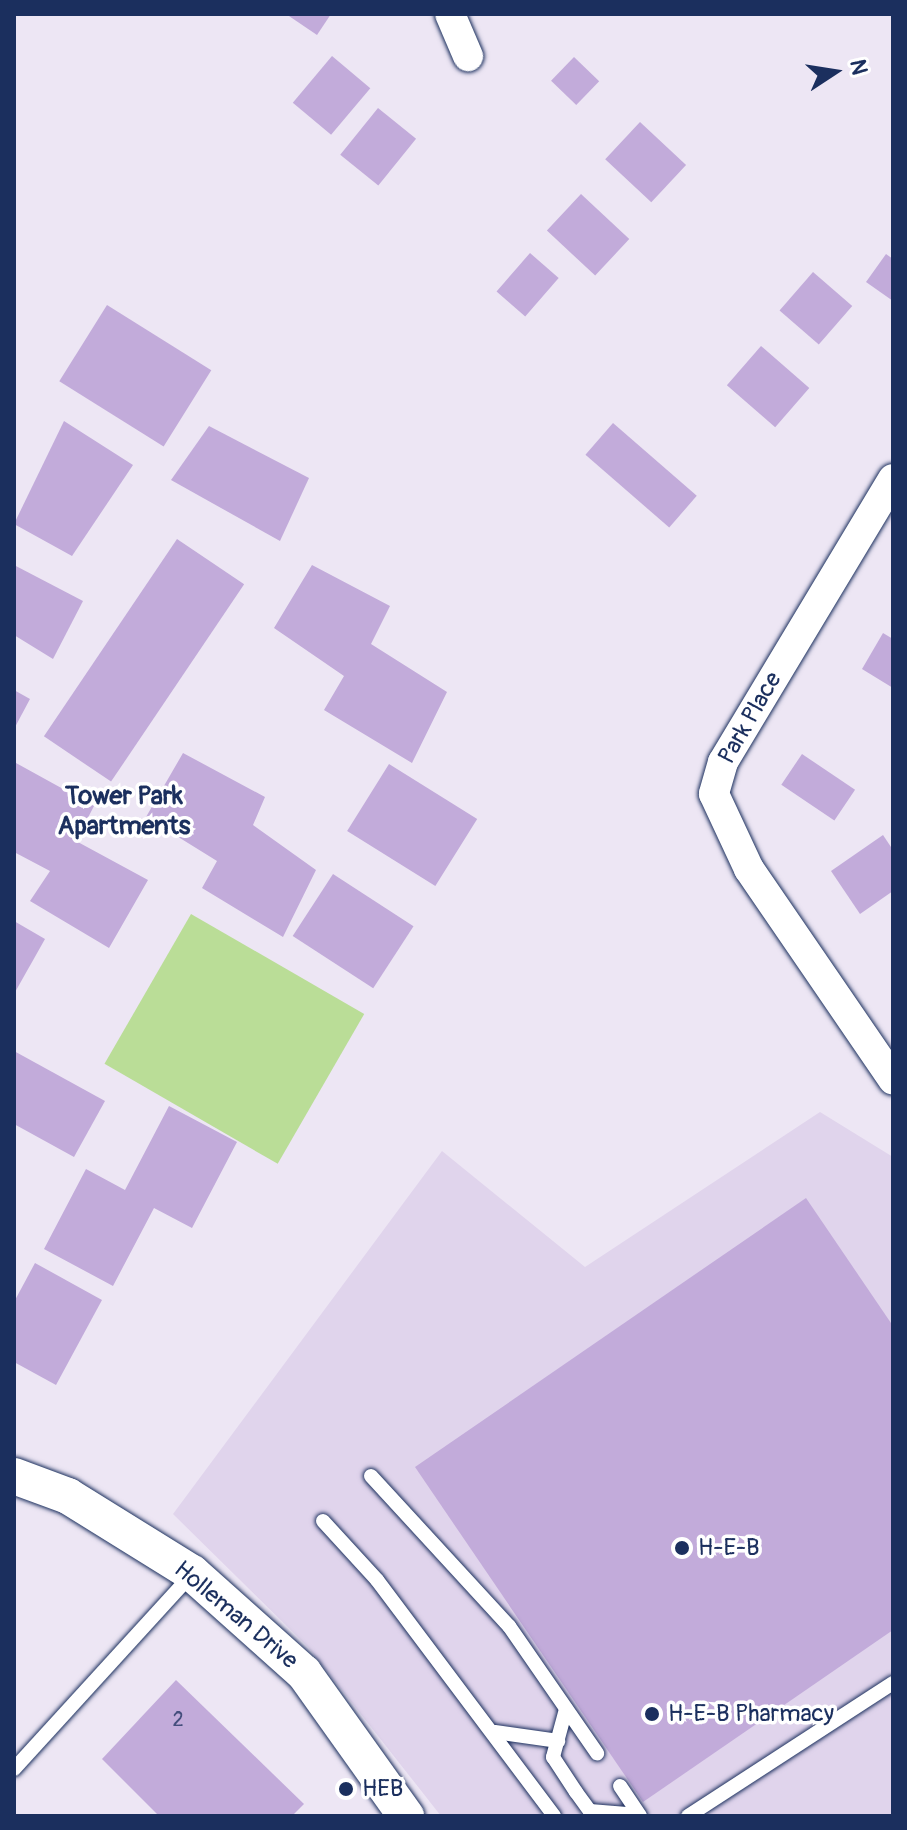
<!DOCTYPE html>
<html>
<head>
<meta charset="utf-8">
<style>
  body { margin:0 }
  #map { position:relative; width:907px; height:1830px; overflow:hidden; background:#ede6f4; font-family:Pangolin,sans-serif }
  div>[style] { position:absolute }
  .built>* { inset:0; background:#e0d4ec }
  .green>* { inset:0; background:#badd97; transform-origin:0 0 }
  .building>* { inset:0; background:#c2abda; transform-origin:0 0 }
  .roads { filter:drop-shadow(0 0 2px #1b2f5e) drop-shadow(0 0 2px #1b2f5e) }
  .service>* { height:14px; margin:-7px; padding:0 7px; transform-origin:7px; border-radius:7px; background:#fff }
  .minor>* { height:30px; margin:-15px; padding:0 15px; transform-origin:15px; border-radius:15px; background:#fff }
  .tertiary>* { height:36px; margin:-18px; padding:0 18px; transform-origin:18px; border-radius:18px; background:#fff }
  .dots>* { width:22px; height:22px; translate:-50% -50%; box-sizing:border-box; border:4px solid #fff; border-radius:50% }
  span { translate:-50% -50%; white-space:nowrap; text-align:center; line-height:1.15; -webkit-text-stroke:7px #fff; paint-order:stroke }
  .number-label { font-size:20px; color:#454e7d }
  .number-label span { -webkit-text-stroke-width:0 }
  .street-label { font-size:24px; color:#1b2f5e }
  .poi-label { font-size:24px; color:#1b2f5e }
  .left { translate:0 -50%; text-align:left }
  .neighbourhood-label { font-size:26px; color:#1b2f5e; font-weight:700 }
  .frame { position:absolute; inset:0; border:16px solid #1b2f5e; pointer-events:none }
  .north { position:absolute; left:795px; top:32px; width:80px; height:80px; -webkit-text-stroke:6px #fff; paint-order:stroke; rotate:78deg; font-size:22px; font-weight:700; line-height:32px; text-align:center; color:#1b2f5e }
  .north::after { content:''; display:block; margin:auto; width:28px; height:36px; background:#1b2f5e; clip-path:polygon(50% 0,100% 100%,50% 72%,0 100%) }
</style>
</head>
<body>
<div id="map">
  <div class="built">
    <i style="clip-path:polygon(820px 1112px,893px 1157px,893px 1816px,441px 1816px,308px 1647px,173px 1514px,442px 1151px,585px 1267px)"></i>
  </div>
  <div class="green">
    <i style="left:191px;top:914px;width:200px;height:173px;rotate:30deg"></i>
  </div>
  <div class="building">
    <i style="clip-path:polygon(286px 14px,331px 14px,317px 35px)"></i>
    <i style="left:332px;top:56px;width:50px;height:61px;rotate:40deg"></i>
    <i style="left:574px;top:57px;width:35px;height:33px;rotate:44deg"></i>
    <i style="left:378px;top:108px;width:49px;height:60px;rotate:39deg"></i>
    <i style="left:640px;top:122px;width:63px;height:51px;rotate:43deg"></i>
    <i style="left:581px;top:194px;width:66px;height:50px;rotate:43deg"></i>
    <i style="left:530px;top:253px;width:38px;height:51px;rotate:41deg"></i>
    <i style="clip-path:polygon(886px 254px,893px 259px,893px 301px,866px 282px)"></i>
    <i style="left:813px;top:272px;width:52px;height:51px;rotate:41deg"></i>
    <i style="left:107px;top:305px;width:123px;height:90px;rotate:32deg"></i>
    <i style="left:761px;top:346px;width:64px;height:52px;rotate:41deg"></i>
    <i style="clip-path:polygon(64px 421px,133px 465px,72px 556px,14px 524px)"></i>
    <i style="left:613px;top:423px;width:111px;height:42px;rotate:41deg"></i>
    <i style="clip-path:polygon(209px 426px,309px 478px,280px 541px,171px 480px)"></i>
    <i style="left:177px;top:539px;width:81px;height:238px;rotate:34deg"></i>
    <i style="clip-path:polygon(14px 565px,83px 601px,53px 659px,14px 635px)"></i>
    <i style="clip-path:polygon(312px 565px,390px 606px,371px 644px,447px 692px,412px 763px,324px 710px,344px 676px,274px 628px)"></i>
    <i style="clip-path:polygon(883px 633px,893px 639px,893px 688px,862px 669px)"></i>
    <i style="clip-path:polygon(14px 690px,30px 699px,14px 729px)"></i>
    <i style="clip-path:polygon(183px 753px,265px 797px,253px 825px,316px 870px,283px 937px,202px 888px,217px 861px,146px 817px)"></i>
    <i style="left:802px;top:754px;width:64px;height:37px;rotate:34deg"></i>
    <i style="clip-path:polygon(16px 763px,94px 806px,76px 841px,148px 880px,109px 948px,30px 901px,50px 871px,14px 852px)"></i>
    <i style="left:389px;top:764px;width:104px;height:79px;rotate:32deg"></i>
    <i style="clip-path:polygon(883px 835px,893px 850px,893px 891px,860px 914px,831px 871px)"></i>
    <i style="left:333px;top:874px;width:96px;height:74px;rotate:33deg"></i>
    <i style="clip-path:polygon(14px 921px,45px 939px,14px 994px)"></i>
    <i style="clip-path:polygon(14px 1051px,105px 1101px,74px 1157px,14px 1124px)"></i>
    <i style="clip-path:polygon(169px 1106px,237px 1142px,192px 1228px,154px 1208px,113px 1286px,44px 1249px,86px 1169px,125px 1190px)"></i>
    <i style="clip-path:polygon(806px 1198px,893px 1326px,893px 1630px,643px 1802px,415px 1467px)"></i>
    <i style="clip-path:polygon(35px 1263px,102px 1300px,56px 1385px,14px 1362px,14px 1302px)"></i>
    <i style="clip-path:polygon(176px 1680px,304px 1804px,292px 1816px,159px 1816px,102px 1759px)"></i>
  </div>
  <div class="roads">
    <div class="service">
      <i style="left:371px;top:1476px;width:204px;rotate:47.4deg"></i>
      <i style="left:509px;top:1626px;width:155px;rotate:55.3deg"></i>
      <i style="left:323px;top:1521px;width:80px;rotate:47.5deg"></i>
      <i style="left:377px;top:1580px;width:295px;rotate:53.1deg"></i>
      <i style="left:566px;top:1709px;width:50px;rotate:105.2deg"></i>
      <i style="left:553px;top:1757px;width:42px;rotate:56.7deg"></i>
      <i style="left:576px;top:1792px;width:24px;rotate:54deg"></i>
      <i style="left:590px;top:1811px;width:49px;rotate:4.7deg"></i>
      <i style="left:495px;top:1732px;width:64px;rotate:8.1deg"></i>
      <i style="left:14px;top:1769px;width:264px;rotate:-47.6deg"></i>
      <i style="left:620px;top:1786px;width:36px;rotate:56deg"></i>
      <i style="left:688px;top:1816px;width:244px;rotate:-33deg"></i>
    </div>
    <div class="minor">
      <i style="left:450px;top:14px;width:46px;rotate:66.8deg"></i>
      <i style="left:893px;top:479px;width:330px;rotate:121deg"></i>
      <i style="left:723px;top:762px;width:33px;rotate:106deg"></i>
      <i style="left:714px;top:794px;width:83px;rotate:65deg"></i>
      <i style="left:749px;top:869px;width:255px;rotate:55.6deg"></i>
    </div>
    <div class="tertiary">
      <i style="left:14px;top:1476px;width:58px;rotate:20.3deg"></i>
      <i style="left:68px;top:1496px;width:146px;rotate:31.8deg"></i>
      <i style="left:192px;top:1573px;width:150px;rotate:41.8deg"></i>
      <i style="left:304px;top:1673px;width:176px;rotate:54.5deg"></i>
    </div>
  </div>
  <div class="dots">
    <i style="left:682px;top:1548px;background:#1b2f5e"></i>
    <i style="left:652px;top:1714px;background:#1b2f5e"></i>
    <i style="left:346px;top:1789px;background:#1b2f5e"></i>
  </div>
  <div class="number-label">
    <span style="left:178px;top:1719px">2</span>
  </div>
  <div class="street-label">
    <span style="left:750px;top:718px;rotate:-60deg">Park Place</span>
    <span style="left:236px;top:1615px;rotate:40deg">Holleman Drive</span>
  </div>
  <div class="poi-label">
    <span class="left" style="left:698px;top:1548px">H-E-B</span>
    <span class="left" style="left:668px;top:1714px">H-E-B Pharmacy</span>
    <span class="left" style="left:362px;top:1789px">HEB</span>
  </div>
  <div class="neighbourhood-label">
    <span style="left:124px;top:812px">Tower Park<br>Apartments</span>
  </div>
  <div class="frame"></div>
  <div class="north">N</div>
</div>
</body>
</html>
